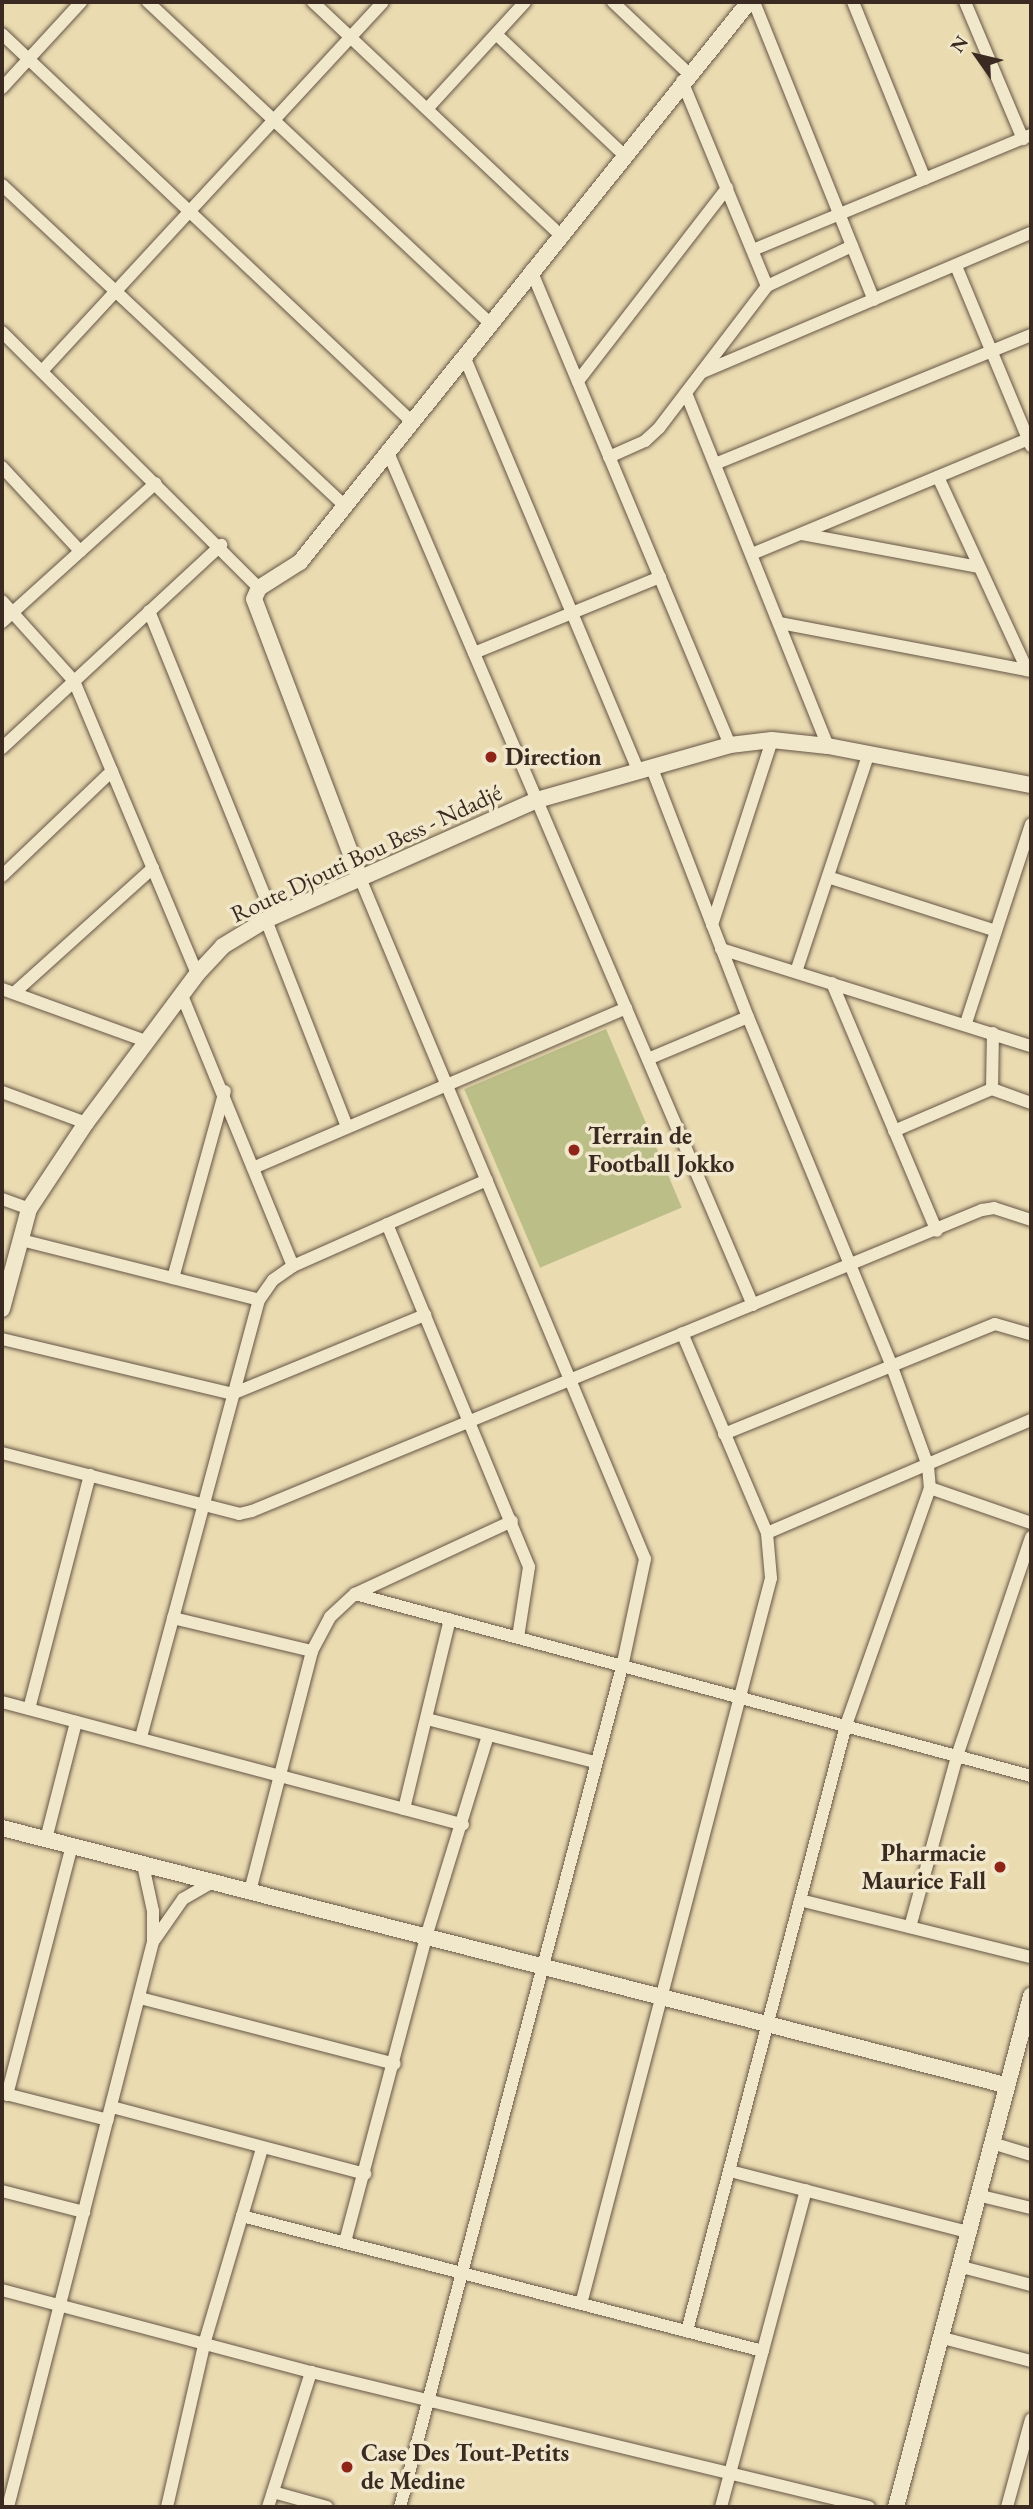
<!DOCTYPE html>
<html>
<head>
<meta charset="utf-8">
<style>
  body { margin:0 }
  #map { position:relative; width:1033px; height:2509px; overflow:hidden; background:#eadbb1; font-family:"EB Garamond",serif }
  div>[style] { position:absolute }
  .green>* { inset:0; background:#bcbe88; transform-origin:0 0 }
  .roads { filter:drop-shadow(0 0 2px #665646) drop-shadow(0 0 2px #665646) }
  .street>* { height:12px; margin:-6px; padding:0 6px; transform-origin:6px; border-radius:6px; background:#f1e8cc }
  .secondary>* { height:16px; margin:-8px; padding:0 8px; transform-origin:8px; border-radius:8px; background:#f1e8cc }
  .dots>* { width:19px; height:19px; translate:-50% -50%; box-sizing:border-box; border:4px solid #f1e8cc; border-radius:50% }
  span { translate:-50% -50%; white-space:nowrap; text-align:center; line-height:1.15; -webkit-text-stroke:7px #f1e8cc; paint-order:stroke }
  .poi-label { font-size:24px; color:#3a2a22; font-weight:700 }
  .left { translate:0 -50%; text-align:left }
  .right { translate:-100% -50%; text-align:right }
  .street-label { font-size:24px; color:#3a2a22 }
  .frame { position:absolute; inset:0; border:4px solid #3a2a22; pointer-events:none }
  .north { position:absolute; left:942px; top:21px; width:70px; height:70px; -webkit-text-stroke:5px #f1e8cc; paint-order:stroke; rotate:304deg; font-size:19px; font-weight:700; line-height:28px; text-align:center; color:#3a2a22 }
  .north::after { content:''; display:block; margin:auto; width:24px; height:32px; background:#3a2a22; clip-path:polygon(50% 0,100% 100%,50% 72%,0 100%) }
</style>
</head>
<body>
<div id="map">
  <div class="green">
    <i style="left:606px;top:1029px;width:194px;height:154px;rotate:67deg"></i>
  </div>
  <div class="roads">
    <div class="street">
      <i style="left:148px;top:2px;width:469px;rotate:43.2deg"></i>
      <i style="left:313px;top:2px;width:340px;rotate:43.3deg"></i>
      <i style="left:613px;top:2px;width:103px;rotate:43.4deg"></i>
      <i style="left:754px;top:2px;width:321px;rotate:68.1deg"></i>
      <i style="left:853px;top:2px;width:191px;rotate:67.9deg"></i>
      <i style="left:965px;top:2px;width:149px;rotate:67.1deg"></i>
      <i style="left:2px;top:34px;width:563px;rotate:43.42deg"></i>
      <i style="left:496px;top:34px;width:175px;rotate:43.4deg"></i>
      <i style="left:682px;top:81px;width:222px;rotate:67.5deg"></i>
      <i style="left:2px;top:88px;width:117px;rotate:-47.4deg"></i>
      <i style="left:427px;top:109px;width:145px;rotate:-47.5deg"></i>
      <i style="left:2px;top:185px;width:468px;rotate:43.1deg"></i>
      <i style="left:753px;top:250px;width:301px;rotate:-22.5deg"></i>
      <i style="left:956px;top:266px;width:195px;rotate:67.4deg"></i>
      <i style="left:531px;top:270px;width:515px;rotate:67.27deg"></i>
      <i style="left:2px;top:332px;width:363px;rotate:44.9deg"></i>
      <i style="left:464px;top:356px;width:448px;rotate:67.2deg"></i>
      <i style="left:42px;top:371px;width:502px;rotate:-47.26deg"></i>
      <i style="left:703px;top:372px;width:356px;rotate:-23deg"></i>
      <i style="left:578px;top:381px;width:244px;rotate:-52.3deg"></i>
      <i style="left:686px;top:393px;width:380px;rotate:68.1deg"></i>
      <i style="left:387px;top:450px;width:930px;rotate:66.83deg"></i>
      <i style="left:609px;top:457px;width:39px;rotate:-24deg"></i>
      <i style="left:645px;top:441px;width:19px;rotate:-43deg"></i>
      <i style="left:659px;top:428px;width:178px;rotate:-52.7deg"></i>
      <i style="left:767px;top:286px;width:94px;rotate:-25.2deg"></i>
      <i style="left:715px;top:464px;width:341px;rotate:-22.2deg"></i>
      <i style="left:2px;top:467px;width:115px;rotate:47.1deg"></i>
      <i style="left:938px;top:477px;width:213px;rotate:65.2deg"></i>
      <i style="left:802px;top:534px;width:179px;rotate:10.6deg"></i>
      <i style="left:752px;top:554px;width:299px;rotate:-22.6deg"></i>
      <i style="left:2px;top:601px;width:108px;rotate:48deg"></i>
      <i style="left:74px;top:681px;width:318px;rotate:67.2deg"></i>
      <i style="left:149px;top:611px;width:329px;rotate:67.9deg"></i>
      <i style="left:2px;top:622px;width:207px;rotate:-42.1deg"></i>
      <i style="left:780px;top:623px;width:256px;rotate:10.8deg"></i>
      <i style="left:474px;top:653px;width:201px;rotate:-22.2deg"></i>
      <i style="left:2px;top:748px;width:299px;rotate:-42.8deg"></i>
      <i style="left:651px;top:766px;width:269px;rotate:68.9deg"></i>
      <i style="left:748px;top:1017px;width:378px;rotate:67.6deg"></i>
      <i style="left:892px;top:1367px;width:105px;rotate:70deg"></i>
      <i style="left:928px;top:1466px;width:22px;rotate:85deg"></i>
      <i style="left:930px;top:1488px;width:251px;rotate:109.5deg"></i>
      <i style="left:846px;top:1725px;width:627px;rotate:104.7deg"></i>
      <i style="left:2px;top:876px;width:152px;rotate:-43.7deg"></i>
      <i style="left:828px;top:877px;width:176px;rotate:17.8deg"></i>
      <i style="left:360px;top:878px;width:738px;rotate:67.29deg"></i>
      <i style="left:645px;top:1559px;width:110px;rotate:102deg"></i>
      <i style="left:622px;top:1667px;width:869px;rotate:104.8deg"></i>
      <i style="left:266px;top:920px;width:222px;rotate:68.6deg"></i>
      <i style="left:712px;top:925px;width:194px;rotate:-72deg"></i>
      <i style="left:721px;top:949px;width:325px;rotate:17.4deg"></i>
      <i style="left:796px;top:972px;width:231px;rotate:-71.6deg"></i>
      <i style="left:832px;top:983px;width:269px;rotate:67.1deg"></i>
      <i style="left:2px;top:989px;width:153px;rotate:19.9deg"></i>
      <i style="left:14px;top:993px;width:187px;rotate:-42deg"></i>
      <i style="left:181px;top:993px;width:295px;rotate:67.7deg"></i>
      <i style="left:966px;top:1023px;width:209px;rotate:-71.9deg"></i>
      <i style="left:648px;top:1059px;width:108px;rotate:-22.8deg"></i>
      <i style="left:992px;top:1089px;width:56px;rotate:-89deg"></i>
      <i style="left:2px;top:1092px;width:90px;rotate:20.3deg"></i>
      <i style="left:894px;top:1131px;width:107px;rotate:-23.2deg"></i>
      <i style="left:992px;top:1089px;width:41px;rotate:19.7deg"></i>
      <i style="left:253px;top:1168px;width:406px;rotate:-23.2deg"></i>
      <i style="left:2px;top:1199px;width:29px;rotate:20deg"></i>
      <i style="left:387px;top:1224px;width:371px;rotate:67.5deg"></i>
      <i style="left:529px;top:1567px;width:71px;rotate:98.9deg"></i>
      <i style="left:21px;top:1240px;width:245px;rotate:14.1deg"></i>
      <i style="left:173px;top:1278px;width:194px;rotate:-74.5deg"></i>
      <i style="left:2px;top:1339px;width:236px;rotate:13.4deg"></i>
      <i style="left:232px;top:1394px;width:209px;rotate:-22.3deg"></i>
      <i style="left:724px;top:1434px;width:292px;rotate:-22.1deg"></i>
      <i style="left:995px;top:1324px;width:37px;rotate:16deg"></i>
      <i style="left:2px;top:1453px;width:245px;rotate:14.4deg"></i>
      <i style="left:239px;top:1514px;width:13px;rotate:-13deg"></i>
      <i style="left:252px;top:1511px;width:790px;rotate:-22.41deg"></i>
      <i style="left:982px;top:1210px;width:12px;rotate:-9deg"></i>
      <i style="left:994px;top:1208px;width:39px;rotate:18deg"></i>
      <i style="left:930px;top:1488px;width:107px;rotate:19.1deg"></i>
      <i style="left:767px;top:1533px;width:287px;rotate:-23.2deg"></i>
      <i style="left:355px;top:1594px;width:700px;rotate:15.07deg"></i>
      <i style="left:173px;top:1618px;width:143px;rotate:13.4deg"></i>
      <i style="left:2px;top:1702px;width:477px;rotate:14.9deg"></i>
      <i style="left:29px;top:1709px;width:242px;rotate:-75.4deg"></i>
      <i style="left:427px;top:1719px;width:173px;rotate:14.4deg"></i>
      <i style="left:141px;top:1737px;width:453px;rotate:-74.9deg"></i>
      <i style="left:259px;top:1300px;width:24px;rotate:-55deg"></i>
      <i style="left:273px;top:1280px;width:24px;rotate:-35deg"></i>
      <i style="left:293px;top:1266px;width:212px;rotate:-23.9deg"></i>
      <i style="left:404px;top:1809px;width:195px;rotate:-76.4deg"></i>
      <i style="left:46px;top:1839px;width:121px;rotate:-75.6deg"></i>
      <i style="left:250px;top:1891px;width:248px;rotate:-75.5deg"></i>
      <i style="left:312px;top:1651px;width:38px;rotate:-62deg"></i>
      <i style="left:330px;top:1617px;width:34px;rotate:-43deg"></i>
      <i style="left:355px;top:1594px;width:173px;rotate:-24.9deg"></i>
      <i style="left:800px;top:1900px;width:238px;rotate:13.9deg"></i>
      <i style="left:910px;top:1927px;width:177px;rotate:-74.6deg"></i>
      <i style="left:957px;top:1756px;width:231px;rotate:-71.3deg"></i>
      <i style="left:155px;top:1939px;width:49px;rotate:-55deg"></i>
      <i style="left:183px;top:1899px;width:34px;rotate:-30deg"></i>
      <i style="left:140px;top:1998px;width:263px;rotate:14.5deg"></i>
      <i style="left:2px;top:2093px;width:109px;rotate:14.3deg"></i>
      <i style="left:7px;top:2095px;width:257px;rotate:-75.4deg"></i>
      <i style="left:112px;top:2107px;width:262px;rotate:14.8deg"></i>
      <i style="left:992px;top:2143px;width:41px;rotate:17.1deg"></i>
      <i style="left:730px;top:2171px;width:245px;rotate:14.4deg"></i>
      <i style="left:2px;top:2191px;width:85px;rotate:14.4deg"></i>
      <i style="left:977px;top:2195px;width:56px;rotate:13.5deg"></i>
      <i style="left:242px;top:2216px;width:538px;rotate:14.53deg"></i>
      <i style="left:345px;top:2242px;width:316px;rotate:-75.1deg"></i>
      <i style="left:426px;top:1937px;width:211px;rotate:-72.9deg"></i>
      <i style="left:958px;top:2266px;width:75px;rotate:14.6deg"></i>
      <i style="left:2px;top:2290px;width:320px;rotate:14.9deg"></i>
      <i style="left:311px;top:2372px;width:574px;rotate:13.6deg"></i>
      <i style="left:581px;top:2304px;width:750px;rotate:-75.33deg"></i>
      <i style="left:771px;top:1578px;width:45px;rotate:-95.1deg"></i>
      <i style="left:767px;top:1533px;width:217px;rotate:-113deg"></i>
      <i style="left:939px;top:2337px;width:95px;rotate:14.6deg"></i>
      <i style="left:273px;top:2492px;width:56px;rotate:15.5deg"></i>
      <i style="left:8px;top:2507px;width:583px;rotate:-75.61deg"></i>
      <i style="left:153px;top:1942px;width:31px;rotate:-90deg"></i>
      <i style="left:153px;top:1911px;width:47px;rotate:-102.3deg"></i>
      <i style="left:167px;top:2507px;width:170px;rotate:-77.1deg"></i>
      <i style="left:205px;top:2341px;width:200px;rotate:-73.5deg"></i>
      <i style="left:268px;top:2507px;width:142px;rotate:-72.3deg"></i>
      <i style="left:721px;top:2507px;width:328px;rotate:-75deg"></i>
      <i style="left:1007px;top:2507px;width:91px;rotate:-74.7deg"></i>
    </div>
    <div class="secondary">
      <i style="left:360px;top:878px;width:298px;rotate:-110.8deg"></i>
      <i style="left:254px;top:599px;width:12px;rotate:-66deg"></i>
      <i style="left:259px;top:588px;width:49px;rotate:-32.4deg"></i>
      <i style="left:300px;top:562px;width:718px;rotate:-51.28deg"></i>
      <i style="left:2px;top:1309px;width:104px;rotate:-74.9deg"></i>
      <i style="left:29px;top:1209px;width:103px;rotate:-56.5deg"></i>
      <i style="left:86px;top:1123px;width:186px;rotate:-53.3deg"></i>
      <i style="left:197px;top:974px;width:38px;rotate:-47deg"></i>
      <i style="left:223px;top:946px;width:50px;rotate:-31.2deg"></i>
      <i style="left:266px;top:920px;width:296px;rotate:-23.9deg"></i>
      <i style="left:537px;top:800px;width:201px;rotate:-15.9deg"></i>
      <i style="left:730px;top:745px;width:42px;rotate:-6.8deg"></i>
      <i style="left:772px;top:740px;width:56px;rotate:6.1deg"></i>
      <i style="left:828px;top:746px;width:207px;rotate:10.9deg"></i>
      <i style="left:2px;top:1828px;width:1035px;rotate:14.37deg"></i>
      <i style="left:896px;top:2507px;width:529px;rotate:-75.2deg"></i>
    </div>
  </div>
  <div class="dots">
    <i style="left:491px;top:757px;background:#8f2418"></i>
    <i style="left:574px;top:1150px;background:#8f2418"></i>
    <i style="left:1000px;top:1867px;background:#8f2418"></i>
    <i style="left:347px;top:2467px;background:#8f2418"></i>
  </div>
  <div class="poi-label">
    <span class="left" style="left:505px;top:757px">Direction</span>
    <span class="left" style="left:588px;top:1150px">Terrain de<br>Football Jokko</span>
    <span class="right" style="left:986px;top:1867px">Pharmacie<br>Maurice Fall</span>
    <span class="left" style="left:361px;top:2467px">Case Des Tout-Petits<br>de Medine</span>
  </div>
  <div class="street-label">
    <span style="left:366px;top:853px;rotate:-25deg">Route Djouti Bou Bess - Ndadjé</span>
  </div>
  <div class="frame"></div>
  <div class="north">N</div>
</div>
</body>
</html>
